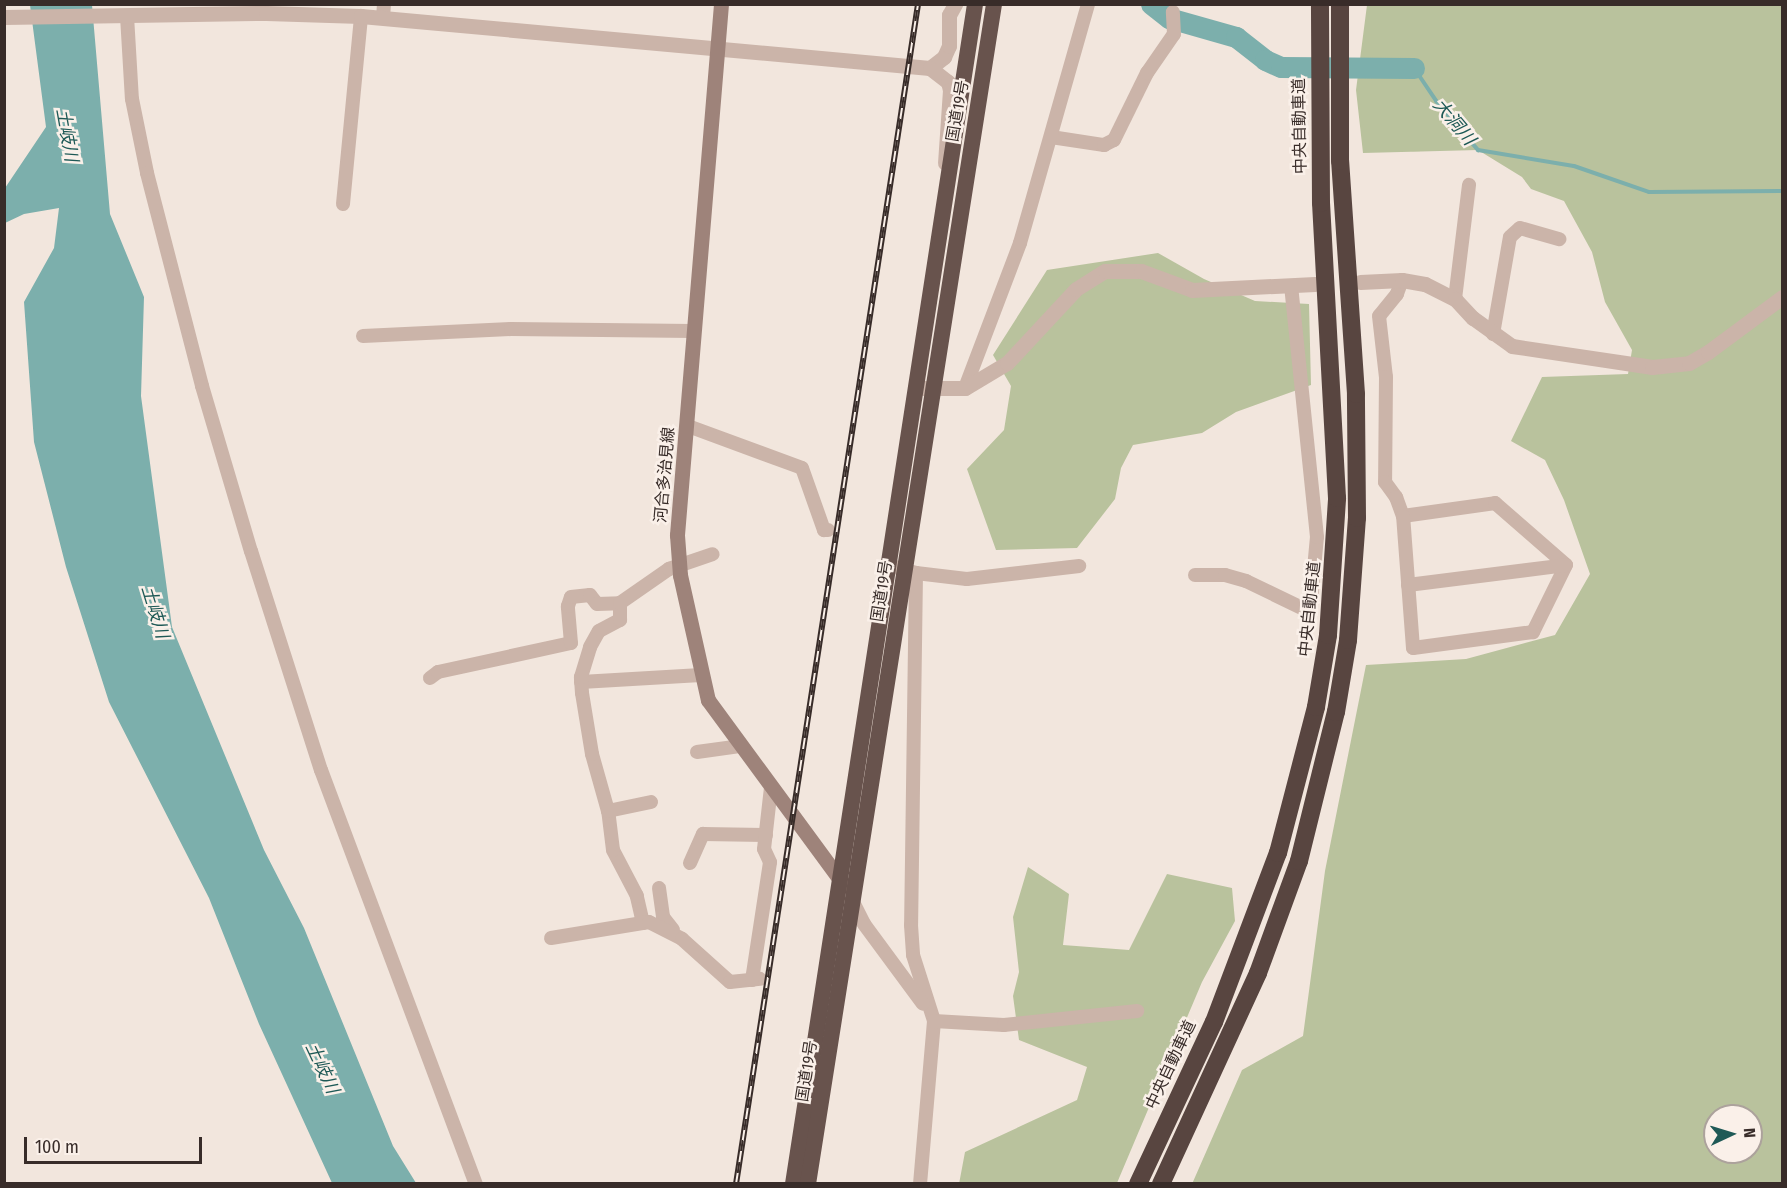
<!DOCTYPE html>
<html>
<head>
<meta charset="utf-8">
<style>
  body { margin:0 }
  #map { position:relative; width:1787px; height:1188px; overflow:hidden; background:#f2e6dd; font-family:"Fira Sans Condensed","Noto Sans JP",sans-serif }
  div>[style] { position:absolute }
  .green>* { inset:0; background:#b9c29d }
  .water>* { inset:0; background:#7cafac }
  .stream>* { height:4px; margin:-2px; padding:0 2px; transform-origin:2px; border-radius:2px; background:#7cafac }
  .river>* { height:21px; margin:-10.5px; padding:0 10.5px; transform-origin:10.5px; border-radius:10.5px; background:#7cafac }
  .minor>* { height:14px; margin:-7px; padding:0 7px; transform-origin:7px; border-radius:7px; background:#cbb4a9 }
  .tertiary>* { height:15px; margin:-7.5px; padding:0 7.5px; transform-origin:7.5px; border-radius:7.5px; background:#cbb4a9 }
  .secondary>* { height:15px; margin:-7.5px; padding:0 7.5px; transform-origin:7.5px; border-radius:7.5px; background:#9e837a }
  .trunk>* { height:16px; margin:-8px; padding:0 8px; transform-origin:8px; border-radius:8px; background:#68534d }
  .motorway>* { height:18px; margin:-9px; padding:0 9px; transform-origin:9px; border-radius:9px; background:#584540 }
  .rail>* { height:6px; margin-top:-3px; transform-origin:0; background:repeating-linear-gradient(90deg,#faf0e9 0 11px,#382c29 0 22px); box-sizing:border-box; border-block:2px solid #382c29 }
  span { translate:-50% -50%; white-space:nowrap; text-align:center; line-height:1.15; -webkit-text-stroke:5px #faf0e9; paint-order:stroke }
  .street-label { font-size:16px; color:#382c29 }
  .water-label { font-size:18px; color:#1e5956; font-style:italic }
  .frame { position:absolute; inset:0; border:6px solid #382c29; pointer-events:none }
  .north { position:absolute; left:1703px; top:1104px; width:60px; height:60px; box-sizing:border-box; background:#faf0e9; border:2px solid #aca29c; border-radius:50%; rotate:86deg; font-size:16px; font-weight:700; line-height:24px; text-align:center; color:#382c29 }
  .north::after { content:''; display:block; margin:auto; width:21px; height:27px; background:#1e5956; clip-path:polygon(50% 0,100% 100%,50% 72%,0 100%) }
  .scale { position:absolute; left:24px; top:1137px; width:178px; height:27px; box-sizing:border-box; border:3px solid #382c29; border-top:0; padding-left:8px; font-size:18px; line-height:21px; white-space:nowrap; color:#382c29; -webkit-text-stroke:4px #faf0e9; paint-order:stroke }
</style>
</head>
<body>
<div id="map">
  <div class="green">
    <i style="clip-path:polygon(evenodd,1367px 5px,1782px 5px,1782px 1183px,1192px 1184px,1242px 1070px,1303px 1036px,1325px 871px,1366px 665px,1466px 659px,1555px 635px,1590px 574px,1564px 500px,1545px 460px,1511px 441px,1542px 377px,1628px 374px,1632px 350px,1605px 302px,1592px 252px,1564px 201px,1531px 189px,1522px 177px,1478px 150px,1363px 153px,1356px 90px,1367px 5px,1715px 1116px,1751px 1116px,1751px 1152px,1715px 1152px,1715px 1116px)"></i>
    <i style="clip-path:polygon(1158px 253px,1204px 279px,1255px 301px,1309px 304px,1311px 385px,1236px 412px,1202px 433px,1133px 445px,1121px 468px,1115px 499px,1077px 548px,996px 550px,967px 469px,1004px 430px,1011px 386px,993px 355px,1047px 270px)"></i>
    <i style="clip-path:polygon(1028px 867px,1069px 894px,1063px 945px,1129px 950px,1167px 874px,1232px 888px,1235px 921px,1202px 982px,1117px 1183px,959px 1184px,965px 1152px,1077px 1100px,1087px 1067px,1019px 1040px,1013px 996px,1019px 972px,1013px 917px)"></i>
  </div>
  <div class="water">
    <i style="clip-path:polygon(30px 5px,92px 5px,110px 214px,144px 297px,141px 396px,172px 627px,264px 850px,304px 928px,393px 1146px,416px 1183px,332px 1183px,259px 1024px,209px 898px,109px 702px,66px 567px,34px 442px,24px 302px,54px 248px,59px 208px,24px 214px,5px 223px,5px 188px,46px 127px)"></i>
  </div>
  <div class="stream">
    <i style="left:1414px;top:68px;width:40px;rotate:56deg"></i>
    <i style="left:1436px;top:101px;width:65px;rotate:49.4deg"></i>
    <i style="left:1478px;top:150px;width:97px;rotate:9.5deg"></i>
    <i style="left:1574px;top:166px;width:79px;rotate:19.1deg"></i>
    <i style="left:1649px;top:192px;width:133px;rotate:-0.4deg"></i>
  </div>
  <div class="river">
    <i style="left:1151px;top:4px;width:23px;rotate:38deg"></i>
    <i style="left:1169px;top:18px;width:70px;rotate:15.8deg"></i>
    <i style="left:1236px;top:37px;width:37px;rotate:38deg"></i>
    <i style="left:1265px;top:60px;width:17px;rotate:24deg"></i>
    <i style="left:1281px;top:67px;width:133px;rotate:0.4deg"></i>
  </div>
  <div class="minor">
    <i style="left:127px;top:16px;width:83px;rotate:86.6deg"></i>
    <i style="left:132px;top:99px;width:76px;rotate:78.5deg"></i>
    <i style="left:147px;top:173px;width:220px;rotate:75.5deg"></i>
    <i style="left:202px;top:386px;width:172px;rotate:73.5deg"></i>
    <i style="left:251px;top:551px;width:230px;rotate:72.3deg"></i>
    <i style="left:321px;top:770px;width:442px;rotate:69.5deg"></i>
    <i style="left:383px;top:18px;width:14px;rotate:-86deg"></i>
    <i style="left:1051px;top:137px;width:54px;rotate:8.6deg"></i>
    <i style="left:1104px;top:145px;width:11px;rotate:-27deg"></i>
    <i style="left:1114px;top:140px;width:75px;rotate:-63.8deg"></i>
    <i style="left:1147px;top:73px;width:47px;rotate:-55.3deg"></i>
    <i style="left:1174px;top:34px;width:22px;rotate:-93deg"></i>
    <i style="left:343px;top:204px;width:189px;rotate:-84.5deg"></i>
    <i style="left:1402px;top:280px;width:15px;rotate:110deg"></i>
    <i style="left:1397px;top:294px;width:28px;rotate:129deg"></i>
    <i style="left:1379px;top:316px;width:61px;rotate:83.5deg"></i>
    <i style="left:1386px;top:377px;width:105px;rotate:90.5deg"></i>
    <i style="left:1385px;top:482px;width:19px;rotate:54deg"></i>
    <i style="left:1396px;top:497px;width:20px;rotate:70deg"></i>
    <i style="left:1403px;top:516px;width:93px;rotate:-8deg"></i>
    <i style="left:1495px;top:503px;width:94px;rotate:41.1deg"></i>
    <i style="left:1566px;top:565px;width:75px;rotate:116.2deg"></i>
    <i style="left:1533px;top:632px;width:121px;rotate:172.4deg"></i>
    <i style="left:1413px;top:648px;width:132px;rotate:-94.3deg"></i>
    <i style="left:1455px;top:299px;width:115px;rotate:-83deg"></i>
    <i style="left:1493px;top:334px;width:98px;rotate:-80.1deg"></i>
    <i style="left:1510px;top:237px;width:13px;rotate:-42deg"></i>
    <i style="left:1520px;top:228px;width:41px;rotate:15.8deg"></i>
    <i style="left:363px;top:336px;width:148px;rotate:-2.7deg"></i>
    <i style="left:511px;top:329px;width:182px;rotate:0.6deg"></i>
    <i style="left:965px;top:388px;width:155px;rotate:-69.2deg"></i>
    <i style="left:1020px;top:243px;width:248px;rotate:-74.1deg"></i>
    <i style="left:688px;top:426px;width:121px;rotate:20.2deg"></i>
    <i style="left:802px;top:468px;width:66px;rotate:70.5deg"></i>
    <i style="left:824px;top:530px;width:4px"></i>
    <i style="left:895px;top:567px;width:22px;rotate:16deg"></i>
    <i style="left:916px;top:573px;width:352px;rotate:90.8deg"></i>
    <i style="left:911px;top:925px;width:30px;rotate:86deg"></i>
    <i style="left:913px;top:955px;width:69px;rotate:72.3deg"></i>
    <i style="left:934px;top:1021px;width:164px;rotate:94.9deg"></i>
    <i style="left:916px;top:573px;width:51px;rotate:6.7deg"></i>
    <i style="left:967px;top:579px;width:113px;rotate:-6.6deg"></i>
    <i style="left:1195px;top:575px;width:30px"></i>
    <i style="left:1225px;top:575px;width:22px;rotate:16deg"></i>
    <i style="left:1246px;top:581px;width:71px;rotate:25.8deg"></i>
    <i style="left:1310px;top:612px;width:75px;rotate:-84.7deg"></i>
    <i style="left:1317px;top:537px;width:252px;rotate:-95.9deg"></i>
    <i style="left:1408px;top:585px;width:159px;rotate:-7.2deg"></i>
    <i style="left:430px;top:678px;width:10px;rotate:-37deg"></i>
    <i style="left:438px;top:672px;width:136px;rotate:-12.3deg"></i>
    <i style="left:571px;top:643px;width:37px;rotate:-95deg"></i>
    <i style="left:568px;top:606px;width:9px;rotate:-72deg"></i>
    <i style="left:571px;top:597px;width:19px;rotate:-6deg"></i>
    <i style="left:590px;top:595px;width:11px;rotate:52deg"></i>
    <i style="left:597px;top:604px;width:23px;rotate:-2deg"></i>
    <i style="left:581px;top:682px;width:120px;rotate:-3.3deg"></i>
    <i style="left:697px;top:752px;width:43px;rotate:-7.9deg"></i>
    <i style="left:608px;top:811px;width:59px;rotate:-105.7deg"></i>
    <i style="left:592px;top:754px;width:62px;rotate:-99.3deg"></i>
    <i style="left:582px;top:693px;width:16px;rotate:-94deg"></i>
    <i style="left:581px;top:677px;width:31px;rotate:-73deg"></i>
    <i style="left:590px;top:647px;width:18px;rotate:-61deg"></i>
    <i style="left:599px;top:631px;width:24px;rotate:-28deg"></i>
    <i style="left:620px;top:620px;width:17px;rotate:-90deg"></i>
    <i style="left:620px;top:603px;width:60px;rotate:-34.8deg"></i>
    <i style="left:669px;top:569px;width:46px;rotate:-18.8deg"></i>
    <i style="left:690px;top:863px;width:32px;rotate:-66deg"></i>
    <i style="left:703px;top:834px;width:63px;rotate:0.9deg"></i>
    <i style="left:659px;top:888px;width:29px;rotate:82deg"></i>
    <i style="left:663px;top:917px;width:16px;rotate:52deg"></i>
    <i style="left:852px;top:900px;width:27px;rotate:63deg"></i>
    <i style="left:864px;top:924px;width:99px;rotate:53.6deg"></i>
    <i style="left:643px;top:923px;width:28px;rotate:-103deg"></i>
    <i style="left:637px;top:896px;width:52px;rotate:-117.6deg"></i>
    <i style="left:613px;top:850px;width:39px;rotate:-97deg"></i>
    <i style="left:608px;top:811px;width:44px;rotate:-11.8deg"></i>
    <i style="left:551px;top:938px;width:99px;rotate:-9.3deg"></i>
    <i style="left:649px;top:922px;width:37px;rotate:27deg"></i>
    <i style="left:682px;top:939px;width:64px;rotate:41.9deg"></i>
    <i style="left:730px;top:982px;width:30px;rotate:-6deg"></i>
    <i style="left:752px;top:980px;width:119px;rotate:-81.3deg"></i>
    <i style="left:770px;top:862px;width:14px;rotate:-115deg"></i>
    <i style="left:764px;top:849px;width:61px;rotate:-83.5deg"></i>
    <i style="left:934px;top:1021px;width:70px;rotate:3.3deg"></i>
    <i style="left:1004px;top:1025px;width:134px;rotate:-6deg"></i>
  </div>
  <div class="tertiary">
    <i style="left:4px;top:17px;width:262px;rotate:-0.9deg"></i>
    <i style="left:266px;top:13px;width:95px;rotate:1.8deg"></i>
    <i style="left:361px;top:16px;width:571px;rotate:5.22deg"></i>
    <i style="left:930px;top:68px;width:18px;rotate:-38deg"></i>
    <i style="left:944px;top:57px;width:12px;rotate:-66deg"></i>
    <i style="left:949px;top:46px;width:31px;rotate:-90deg"></i>
    <i style="left:949px;top:15px;width:13px;rotate:-61deg"></i>
    <i style="left:930px;top:68px;width:23px;rotate:38deg"></i>
    <i style="left:948px;top:82px;width:8px;rotate:76deg"></i>
    <i style="left:950px;top:90px;width:73px;rotate:93.9deg"></i>
    <i style="left:1360px;top:282px;width:42px;rotate:-2.7deg"></i>
    <i style="left:1402px;top:280px;width:23px;rotate:10deg"></i>
    <i style="left:1425px;top:284px;width:34px;rotate:27deg"></i>
    <i style="left:1455px;top:299px;width:26px;rotate:47deg"></i>
    <i style="left:1473px;top:318px;width:48px;rotate:35.7deg"></i>
    <i style="left:1512px;top:346px;width:142px;rotate:8.5deg"></i>
    <i style="left:1652px;top:367px;width:37px;rotate:-6deg"></i>
    <i style="left:1689px;top:363px;width:22px;rotate:-30deg"></i>
    <i style="left:1708px;top:352px;width:92px;rotate:-36.6deg"></i>
    <i style="left:923px;top:388px;width:42px"></i>
    <i style="left:965px;top:388px;width:49px;rotate:-30.8deg"></i>
    <i style="left:1007px;top:363px;width:101px;rotate:-47deg"></i>
    <i style="left:1076px;top:289px;width:34px;rotate:-32deg"></i>
    <i style="left:1105px;top:271px;width:36px"></i>
    <i style="left:1141px;top:271px;width:54px;rotate:20.4deg"></i>
    <i style="left:1192px;top:290px;width:123px;rotate:-2.8deg"></i>
  </div>
  <div class="secondary">
    <i style="left:721px;top:4px;width:533px;rotate:94.74deg"></i>
    <i style="left:677px;top:535px;width:40px;rotate:85.7deg"></i>
    <i style="left:680px;top:575px;width:128px;rotate:77.4deg"></i>
    <i style="left:708px;top:700px;width:230px;rotate:53.7deg"></i>
  </div>
  <div class="trunk">
    <i style="left:793px;top:1184px;width:1194px;rotate:-81.23deg"></i>
    <i style="left:808px;top:1184px;width:1195px;rotate:-81.04deg"></i>
  </div>
  <div class="motorway">
    <i style="left:1138px;top:1184px;width:179px;rotate:-64.9deg"></i>
    <i style="left:1214px;top:1022px;width:181px;rotate:-69.3deg"></i>
    <i style="left:1278px;top:853px;width:151px;rotate:-75.4deg"></i>
    <i style="left:1316px;top:707px;width:73px;rotate:-80.5deg"></i>
    <i style="left:1328px;top:635px;width:137px;rotate:-86.2deg"></i>
    <i style="left:1337px;top:498px;width:295px;rotate:-93.1deg"></i>
    <i style="left:1321px;top:203px;width:199px;rotate:-90.3deg"></i>
    <i style="left:1161px;top:1184px;width:232px;rotate:-65.3deg"></i>
    <i style="left:1258px;top:973px;width:119px;rotate:-69.9deg"></i>
    <i style="left:1299px;top:861px;width:154px;rotate:-76.1deg"></i>
    <i style="left:1336px;top:712px;width:73px;rotate:-80.5deg"></i>
    <i style="left:1348px;top:640px;width:122px;rotate:-85.8deg"></i>
    <i style="left:1357px;top:518px;width:124px;rotate:-90.5deg"></i>
    <i style="left:1356px;top:394px;width:234px;rotate:-93.9deg"></i>
    <i style="left:1340px;top:161px;width:157px;rotate:-90deg"></i>
  </div>
  <div class="rail">
    <i style="left:736px;top:1184px;width:1194px;rotate:-81.23deg"></i>
  </div>
  <div class="street-label">
    <span style="left:958px;top:111px;rotate:-80deg">国道19号</span>
    <span style="left:1300px;top:126px;rotate:-91deg">中央自動車道</span>
    <span style="left:665px;top:475px;rotate:-85deg">河合多治見線</span>
    <span style="left:882px;top:591px;rotate:-81deg">国道19号</span>
    <span style="left:1310px;top:609px;rotate:-84deg">中央自動車道</span>
    <span style="left:1171px;top:1065px;rotate:-65deg">中央自動車道</span>
    <span style="left:807px;top:1071px;rotate:-81deg">国道19号</span>
  </div>
  <div class="water-label">
    <span style="left:1454px;top:122px;rotate:50deg">大洞川</span>
    <span style="left:67px;top:135px;rotate:80deg">土岐川</span>
    <span style="left:155px;top:612px;rotate:73deg">土岐川</span>
    <span style="left:322px;top:1068px;rotate:65deg">土岐川</span>
  </div>
  <div class="frame"></div>
  <div class="north">N</div>
  <div class="scale">100 m</div>
</div>
</body>
</html>
